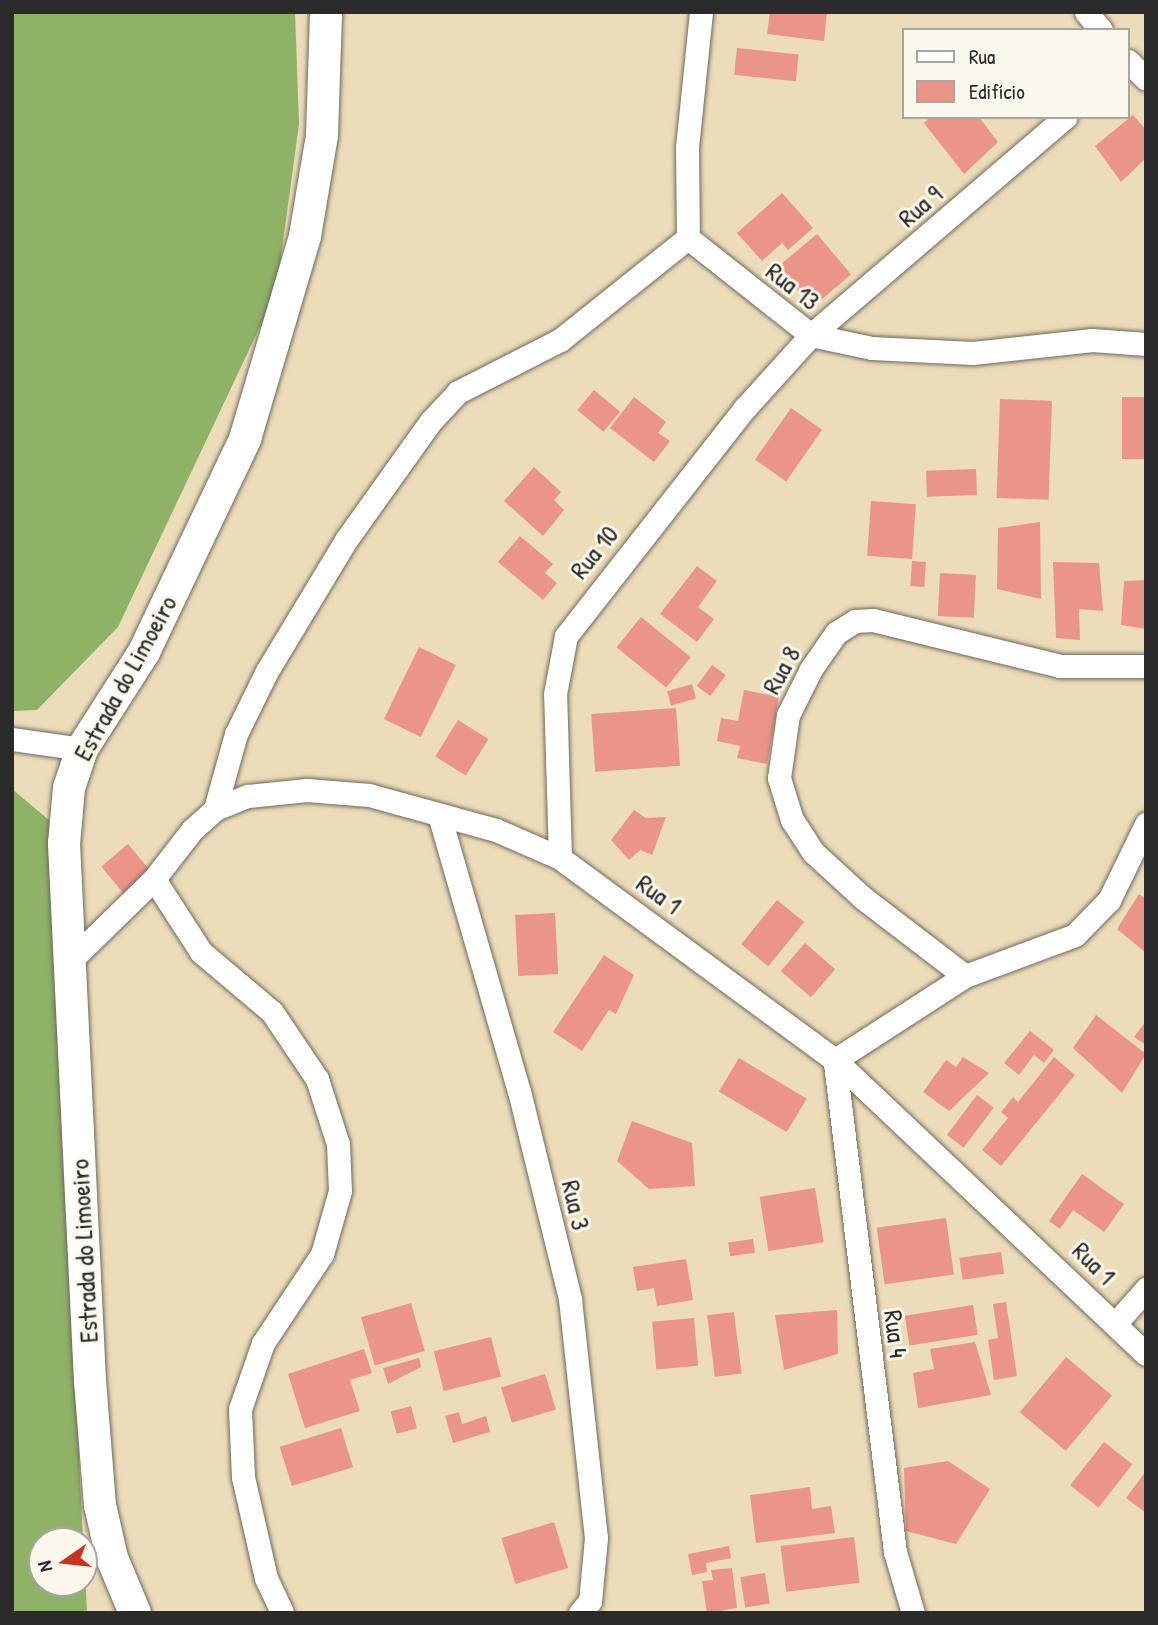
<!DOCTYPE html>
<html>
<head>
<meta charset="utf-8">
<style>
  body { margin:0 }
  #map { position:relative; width:1158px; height:1625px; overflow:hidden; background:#eddcb9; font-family:"Patrick Hand",sans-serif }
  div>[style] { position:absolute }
  .forest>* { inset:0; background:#8eb266 }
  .building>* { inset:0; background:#ea9587; transform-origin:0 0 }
  .roads { filter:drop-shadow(0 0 2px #6f695d) drop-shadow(0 0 2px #6f695d) }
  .street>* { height:23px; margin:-11.5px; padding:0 11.5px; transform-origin:11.5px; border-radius:11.5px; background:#fff }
  .secondary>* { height:32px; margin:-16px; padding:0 16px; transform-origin:16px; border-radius:16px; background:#fff }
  span { translate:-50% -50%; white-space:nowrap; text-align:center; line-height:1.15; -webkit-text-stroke:6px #fbf7ec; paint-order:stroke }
  .street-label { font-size:26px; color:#2b2b2b }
  .frame { position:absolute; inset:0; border:14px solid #2b2b2b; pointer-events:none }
  .legend { position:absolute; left:902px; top:28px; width:228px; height:91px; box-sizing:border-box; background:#fbf7ec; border:2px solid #a8a59f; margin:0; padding:9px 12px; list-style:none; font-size:21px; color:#2b2b2b }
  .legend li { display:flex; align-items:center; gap:14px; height:35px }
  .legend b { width:35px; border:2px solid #a8a59f }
  .north { position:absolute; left:28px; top:1527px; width:70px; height:70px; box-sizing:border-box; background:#fbf7ec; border:2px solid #a8a59f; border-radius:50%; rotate:256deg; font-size:19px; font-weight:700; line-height:28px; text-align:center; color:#2b2b2b }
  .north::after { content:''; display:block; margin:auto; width:24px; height:32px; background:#c8321e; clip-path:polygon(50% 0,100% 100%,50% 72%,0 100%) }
</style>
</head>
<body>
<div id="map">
  <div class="forest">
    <i style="clip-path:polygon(12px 12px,295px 12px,299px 124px,276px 293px,118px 627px,37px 710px,12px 711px)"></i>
    <i style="clip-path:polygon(12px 789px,49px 820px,83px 1541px,42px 1541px,42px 1583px,84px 1583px,84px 1549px,87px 1613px,12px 1613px)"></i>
  </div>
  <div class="building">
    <i style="clip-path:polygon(770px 12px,827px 12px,824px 41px,767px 34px)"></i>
    <i style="left:737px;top:48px;width:62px;height:27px;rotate:6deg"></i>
    <i style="clip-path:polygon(1133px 115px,1146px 130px,1146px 158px,1121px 182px,1095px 146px)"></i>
    <i style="clip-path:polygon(930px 117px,979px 117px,998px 142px,964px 174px,924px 123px)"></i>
    <i style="clip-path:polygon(782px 193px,813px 228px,788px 250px,782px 243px,762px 261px,737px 233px)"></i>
    <i style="left:817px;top:234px;width:53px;height:51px;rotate:50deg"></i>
    <i style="left:594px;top:390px;width:34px;height:26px;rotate:40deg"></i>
    <i style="clip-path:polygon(634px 397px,666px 422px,658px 433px,670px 441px,654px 462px,610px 428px)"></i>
    <i style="left:1146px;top:397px;width:62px;height:24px;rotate:90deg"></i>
    <i style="left:1000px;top:399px;width:52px;height:99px;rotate:2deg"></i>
    <i style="left:791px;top:408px;width:38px;height:63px;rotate:35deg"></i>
    <i style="clip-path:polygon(534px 467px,561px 492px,554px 500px,564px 510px,543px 536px,504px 501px)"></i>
    <i style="left:976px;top:469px;width:26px;height:50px;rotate:88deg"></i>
    <i style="left:871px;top:501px;width:45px;height:55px;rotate:4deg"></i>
    <i style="clip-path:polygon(1040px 522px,1041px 599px,997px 589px,998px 528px)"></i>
    <i style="clip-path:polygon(520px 536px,553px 564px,545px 573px,557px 583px,543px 600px,498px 562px)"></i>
    <i style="left:912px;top:561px;width:14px;height:25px;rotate:4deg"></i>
    <i style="clip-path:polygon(1053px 562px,1099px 563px,1103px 611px,1079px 609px,1080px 640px,1056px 638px)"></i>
    <i style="clip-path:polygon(697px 566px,717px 581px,698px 607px,714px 619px,697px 642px,660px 614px)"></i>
    <i style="left:940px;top:573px;width:36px;height:43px;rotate:3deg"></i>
    <i style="clip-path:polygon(1146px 580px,1146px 629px,1121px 625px,1124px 581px)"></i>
    <i style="left:641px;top:617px;width:64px;height:39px;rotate:39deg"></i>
    <i style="left:419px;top:647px;width:41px;height:80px;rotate:26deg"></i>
    <i style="left:712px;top:665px;width:17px;height:26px;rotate:36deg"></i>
    <i style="left:692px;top:684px;width:15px;height:26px;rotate:74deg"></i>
    <i style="clip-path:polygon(744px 690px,779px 697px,767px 764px,737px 758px,740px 746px,717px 741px,721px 718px,738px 721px)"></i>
    <i style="left:676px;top:708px;width:58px;height:85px;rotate:86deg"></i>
    <i style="left:458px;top:720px;width:36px;height:43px;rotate:32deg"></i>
    <i style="clip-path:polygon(634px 810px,646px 818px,666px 817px,652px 855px,640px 850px,629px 860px,611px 840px)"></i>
    <i style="left:128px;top:844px;width:40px;height:35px;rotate:50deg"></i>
    <i style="clip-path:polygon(1139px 894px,1146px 899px,1146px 953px,1117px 929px)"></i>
    <i style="left:777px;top:900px;width:35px;height:57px;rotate:39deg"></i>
    <i style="left:555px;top:913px;width:61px;height:40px;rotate:87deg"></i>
    <i style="left:805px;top:943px;width:40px;height:37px;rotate:41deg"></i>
    <i style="clip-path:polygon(604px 955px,634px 975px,616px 1014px,609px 1010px,582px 1051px,553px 1032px)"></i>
    <i style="clip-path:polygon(1096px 1015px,1146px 1054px,1122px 1093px,1073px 1048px)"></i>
    <i style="clip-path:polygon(1146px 1021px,1146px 1045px,1134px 1037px)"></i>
    <i style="clip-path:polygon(1030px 1031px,1054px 1050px,1044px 1063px,1034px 1055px,1019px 1075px,1004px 1063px)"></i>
    <i style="clip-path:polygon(963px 1057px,989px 1073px,949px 1111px,923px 1092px,946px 1060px,956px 1067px)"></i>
    <i style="clip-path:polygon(1054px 1057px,1075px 1075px,1001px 1166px,982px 1150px,1008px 1118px,1001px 1112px,1013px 1097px,1018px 1102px)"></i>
    <i style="left:739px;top:1058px;width:79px;height:39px;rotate:31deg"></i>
    <i style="left:977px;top:1095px;width:21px;height:50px;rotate:37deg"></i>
    <i style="clip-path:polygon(632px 1121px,692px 1143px,695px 1186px,649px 1189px,617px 1161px)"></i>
    <i style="clip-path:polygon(1082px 1174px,1124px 1204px,1104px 1232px,1073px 1210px,1060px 1229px,1049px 1221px)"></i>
    <i style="left:815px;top:1188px;width:55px;height:56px;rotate:81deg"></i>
    <i style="left:946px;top:1218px;width:57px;height:70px;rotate:82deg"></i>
    <i style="left:753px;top:1239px;width:14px;height:25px;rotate:82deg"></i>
    <i style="left:1001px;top:1252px;width:22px;height:42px;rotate:82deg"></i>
    <i style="clip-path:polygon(686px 1259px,693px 1300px,657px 1306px,654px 1288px,637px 1291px,633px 1267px)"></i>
    <i style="clip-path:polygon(1006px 1302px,1017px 1376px,994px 1380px,988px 1340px,998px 1338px,993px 1304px)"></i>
    <i style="left:411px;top:1303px;width:50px;height:52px;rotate:74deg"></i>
    <i style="left:973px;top:1305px;width:30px;height:69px;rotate:81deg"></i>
    <i style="clip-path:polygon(837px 1310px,838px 1354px,784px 1370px,775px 1315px)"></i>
    <i style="left:734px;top:1312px;width:62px;height:27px;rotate:83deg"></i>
    <i style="left:694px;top:1318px;width:48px;height:42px;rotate:85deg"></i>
    <i style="left:491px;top:1337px;width:41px;height:59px;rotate:76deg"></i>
    <i style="clip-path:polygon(975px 1342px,991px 1395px,918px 1408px,913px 1373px,934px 1369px,930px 1349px)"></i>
    <i style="clip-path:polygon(364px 1349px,372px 1373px,350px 1380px,360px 1411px,305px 1428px,288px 1374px)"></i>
    <i style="left:1066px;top:1357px;width:60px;height:72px;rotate:40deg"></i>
    <i style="clip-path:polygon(419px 1358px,421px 1367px,388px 1384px,383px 1368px)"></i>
    <i style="left:545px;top:1374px;width:37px;height:46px;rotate:73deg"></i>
    <i style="left:411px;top:1406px;width:23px;height:21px;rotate:75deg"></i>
    <i style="clip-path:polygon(459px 1412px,462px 1424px,486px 1416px,490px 1432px,453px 1443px,445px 1416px)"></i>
    <i style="left:341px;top:1428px;width:41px;height:64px;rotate:73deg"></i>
    <i style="left:1104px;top:1442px;width:36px;height:55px;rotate:38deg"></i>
    <i style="clip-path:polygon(948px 1461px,990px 1489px,956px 1544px,906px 1531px,904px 1468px)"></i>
    <i style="clip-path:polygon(1146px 1471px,1146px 1513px,1126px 1498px)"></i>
    <i style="clip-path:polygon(810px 1487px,812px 1509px,831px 1506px,835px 1533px,756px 1543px,750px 1495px)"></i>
    <i style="left:554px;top:1522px;width:48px;height:55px;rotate:73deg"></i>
    <i style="left:854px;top:1537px;width:46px;height:74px;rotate:83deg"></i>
    <i style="clip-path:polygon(729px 1546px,731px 1558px,706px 1563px,707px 1572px,692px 1575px,688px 1554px)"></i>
    <i style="clip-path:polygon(732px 1568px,737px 1608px,707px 1613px,702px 1581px,713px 1580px,711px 1570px)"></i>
    <i style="left:765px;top:1573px;width:31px;height:25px;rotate:81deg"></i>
  </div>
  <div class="roads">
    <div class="street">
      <i style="left:701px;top:12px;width:136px;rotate:95.9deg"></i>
      <i style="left:687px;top:147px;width:91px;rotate:89.4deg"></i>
      <i style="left:688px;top:238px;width:157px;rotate:38.3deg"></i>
      <i style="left:811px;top:335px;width:62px;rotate:12deg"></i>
      <i style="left:872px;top:348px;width:101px;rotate:2.8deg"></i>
      <i style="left:973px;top:353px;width:120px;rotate:-6.2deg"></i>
      <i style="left:1092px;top:340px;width:54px;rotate:4.2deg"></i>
      <i style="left:1086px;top:12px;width:23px;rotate:50deg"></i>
      <i style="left:1128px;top:61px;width:25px;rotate:45deg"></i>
      <i style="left:12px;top:739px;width:71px;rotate:8.1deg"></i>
      <i style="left:215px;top:809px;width:78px;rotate:-74.4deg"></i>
      <i style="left:236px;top:734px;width:70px;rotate:-63.8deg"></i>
      <i style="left:267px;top:671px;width:153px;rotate:-58.9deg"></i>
      <i style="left:346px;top:540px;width:146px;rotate:-54.5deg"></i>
      <i style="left:431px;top:421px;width:40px;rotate:-47deg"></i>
      <i style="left:458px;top:392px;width:114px;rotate:-27deg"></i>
      <i style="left:560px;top:340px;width:164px;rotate:-38.6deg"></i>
      <i style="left:440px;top:818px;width:284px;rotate:73.9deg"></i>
      <i style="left:519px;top:1091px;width:214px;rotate:76.2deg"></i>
      <i style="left:570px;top:1299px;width:240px;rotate:83.8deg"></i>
      <i style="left:596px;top:1538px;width:63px;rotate:95.4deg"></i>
      <i style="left:590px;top:1601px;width:16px;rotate:130deg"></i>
      <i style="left:560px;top:858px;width:164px;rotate:-91.7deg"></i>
      <i style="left:555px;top:694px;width:59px;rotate:-79.3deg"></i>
      <i style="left:566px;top:636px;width:290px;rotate:-51.9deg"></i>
      <i style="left:745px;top:408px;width:98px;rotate:-47.9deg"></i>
      <i style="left:811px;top:335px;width:335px;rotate:-40.6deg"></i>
      <i style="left:154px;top:879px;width:87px;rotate:57.2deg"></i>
      <i style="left:201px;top:952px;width:93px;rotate:40.2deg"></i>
      <i style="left:272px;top:1012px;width:81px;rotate:56.1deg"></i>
      <i style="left:317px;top:1079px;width:68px;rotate:72.1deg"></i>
      <i style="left:338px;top:1144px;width:47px;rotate:87.6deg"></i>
      <i style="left:340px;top:1191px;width:66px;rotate:105.9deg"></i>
      <i style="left:322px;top:1254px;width:107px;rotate:123.5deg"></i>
      <i style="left:263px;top:1343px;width:70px;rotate:109.2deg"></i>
      <i style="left:240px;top:1409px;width:68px;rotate:87.5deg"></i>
      <i style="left:243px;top:1477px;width:104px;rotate:77.2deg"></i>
      <i style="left:266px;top:1578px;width:38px;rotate:65deg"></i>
      <i style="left:71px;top:960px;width:116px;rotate:-44.3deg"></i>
      <i style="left:154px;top:879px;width:62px;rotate:-52.2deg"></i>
      <i style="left:192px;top:830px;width:31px;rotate:-42deg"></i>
      <i style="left:215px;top:809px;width:35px;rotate:-22deg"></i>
      <i style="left:248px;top:796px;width:59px;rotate:-5.8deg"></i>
      <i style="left:307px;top:790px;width:62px;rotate:4.6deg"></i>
      <i style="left:369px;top:795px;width:132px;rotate:15.4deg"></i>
      <i style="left:496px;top:830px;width:70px;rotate:23.6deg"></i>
      <i style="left:560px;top:858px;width:341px;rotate:36.3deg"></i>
      <i style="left:835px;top:1060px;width:428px;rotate:43.4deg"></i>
      <i style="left:965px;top:976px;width:128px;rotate:-142.6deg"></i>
      <i style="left:863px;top:898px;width:68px;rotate:-137.4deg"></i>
      <i style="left:813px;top:852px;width:38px;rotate:-123deg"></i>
      <i style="left:792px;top:820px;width:44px;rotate:-107.2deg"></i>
      <i style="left:779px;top:778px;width:64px;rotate:-81.9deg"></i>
      <i style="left:788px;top:715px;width:51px;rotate:-63.4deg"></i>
      <i style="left:811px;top:669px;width:44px;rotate:-55.2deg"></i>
      <i style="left:836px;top:633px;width:22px;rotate:-32deg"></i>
      <i style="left:855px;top:621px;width:18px;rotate:-3deg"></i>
      <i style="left:873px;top:620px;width:193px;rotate:13.8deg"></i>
      <i style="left:1060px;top:666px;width:86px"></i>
      <i style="left:1115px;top:1324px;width:47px;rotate:-48.5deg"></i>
      <i style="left:913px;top:1613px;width:64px;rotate:-106.4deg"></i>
      <i style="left:895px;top:1552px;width:496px;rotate:-97deg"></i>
      <i style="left:835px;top:1060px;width:155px;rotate:-32.9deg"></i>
      <i style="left:965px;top:976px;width:117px;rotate:-20.4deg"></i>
      <i style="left:1075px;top:935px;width:49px;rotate:-45.8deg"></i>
      <i style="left:1109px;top:900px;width:85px;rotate:-64deg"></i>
    </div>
    <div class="secondary">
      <i style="left:135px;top:1613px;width:60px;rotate:-112.7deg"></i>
      <i style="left:112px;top:1558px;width:54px;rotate:-102.8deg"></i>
      <i style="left:100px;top:1505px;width:124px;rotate:-94.6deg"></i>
      <i style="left:90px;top:1381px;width:538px;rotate:-92.77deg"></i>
      <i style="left:64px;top:844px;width:56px;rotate:-84.9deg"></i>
      <i style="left:69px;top:788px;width:41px;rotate:-71.6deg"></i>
      <i style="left:82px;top:749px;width:115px;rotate:-57.4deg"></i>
      <i style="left:144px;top:652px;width:236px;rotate:-64.6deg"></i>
      <i style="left:245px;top:439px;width:212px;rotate:-73.5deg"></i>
      <i style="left:305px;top:236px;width:102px;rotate:-80.4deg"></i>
      <i style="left:322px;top:135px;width:123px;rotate:-88.1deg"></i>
    </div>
  </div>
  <div class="street-label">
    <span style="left:920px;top:206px;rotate:-41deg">Rua 9</span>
    <span style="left:793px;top:286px;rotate:38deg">Rua 13</span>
    <span style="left:594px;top:552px;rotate:-51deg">Rua 10</span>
    <span style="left:781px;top:670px;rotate:-61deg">Rua 8</span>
    <span style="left:125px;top:678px;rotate:-61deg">Estrada do Limoeiro</span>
    <span style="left:659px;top:894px;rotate:36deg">Rua 1</span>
    <span style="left:576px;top:1205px;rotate:77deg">Rua 3</span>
    <span style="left:84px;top:1251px;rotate:-93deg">Estrada do Limoeiro</span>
    <span style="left:1094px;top:1263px;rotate:45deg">Rua 1</span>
    <span style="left:896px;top:1334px;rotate:83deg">Rua 4</span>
  </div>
  <div class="frame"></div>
  <ul class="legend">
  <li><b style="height:9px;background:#fff"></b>Rua</li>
  <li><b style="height:19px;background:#ea9587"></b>Edifício</li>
  </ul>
  <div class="north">N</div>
</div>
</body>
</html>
